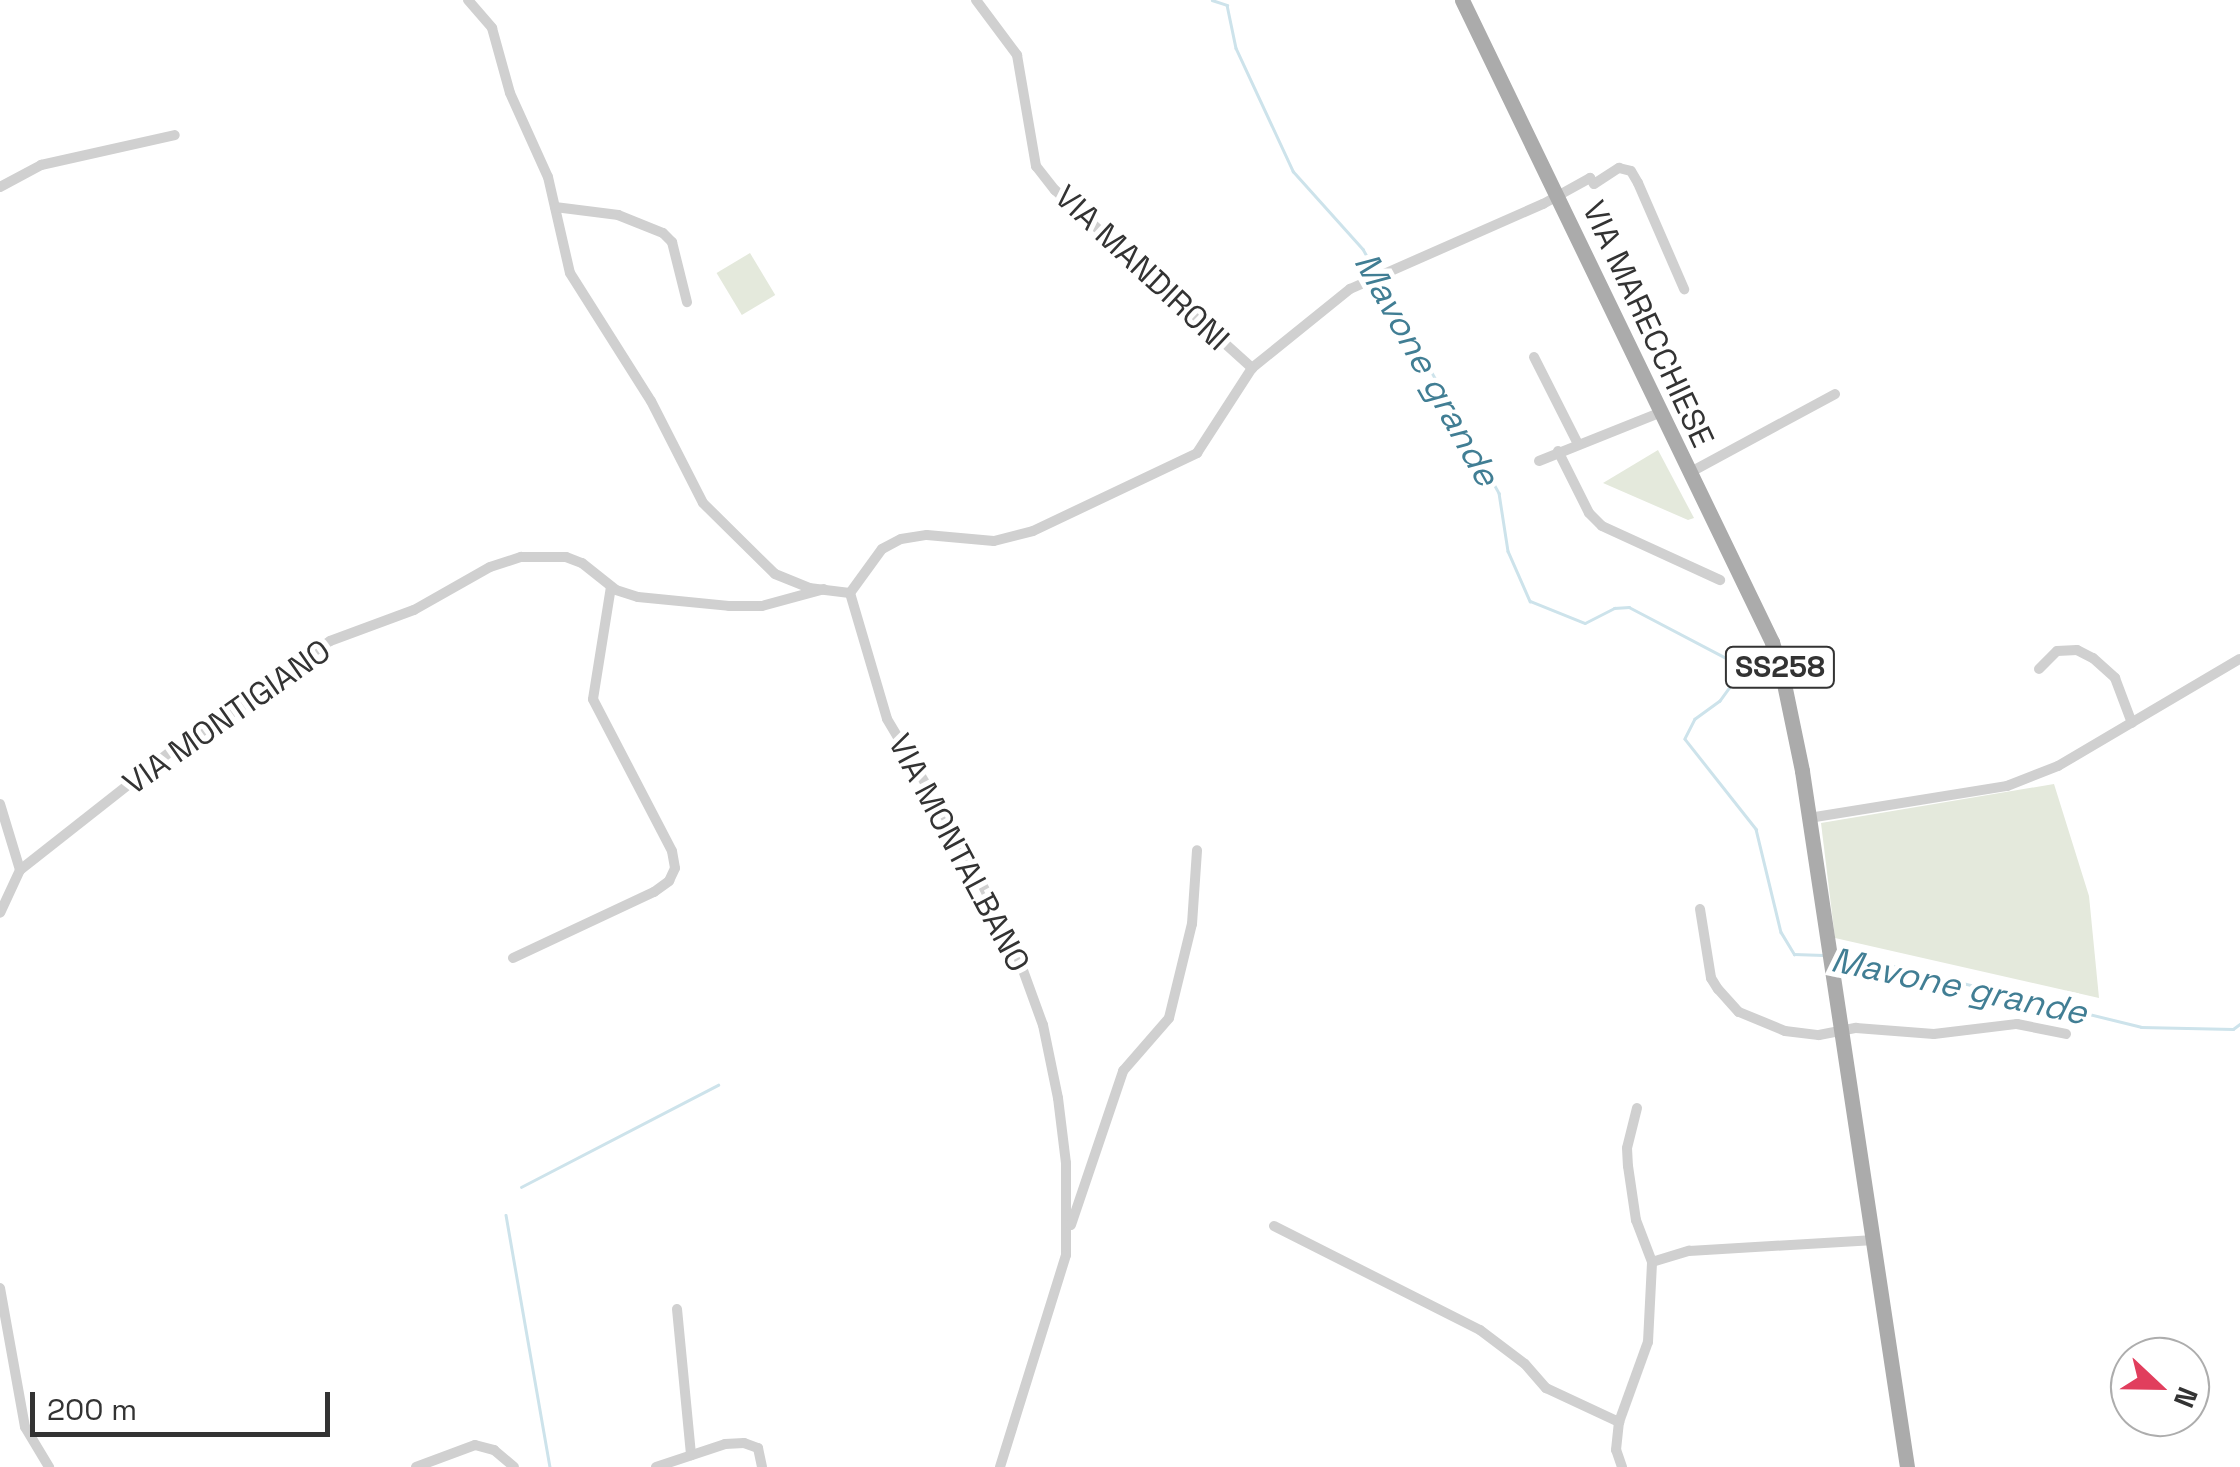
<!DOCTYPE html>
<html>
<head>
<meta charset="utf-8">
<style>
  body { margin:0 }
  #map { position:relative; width:2240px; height:1467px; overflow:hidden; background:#fff; font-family:"Space Grotesk",sans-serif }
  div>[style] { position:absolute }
  .green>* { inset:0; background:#e4e9dc; transform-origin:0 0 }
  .stream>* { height:2.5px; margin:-1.25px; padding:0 1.25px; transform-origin:1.25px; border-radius:1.25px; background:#cde3eb }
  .street>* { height:10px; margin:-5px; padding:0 5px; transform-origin:5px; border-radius:5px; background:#d0d0d0 }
  .primary>* { height:15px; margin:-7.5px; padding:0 7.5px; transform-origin:7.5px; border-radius:7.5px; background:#ababab }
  span { translate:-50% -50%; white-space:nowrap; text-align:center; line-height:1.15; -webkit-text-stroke:10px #fff; paint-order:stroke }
  .shield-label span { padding:2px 8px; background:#fff; border:2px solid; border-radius:8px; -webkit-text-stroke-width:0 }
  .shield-label { font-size:30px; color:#333; font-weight:700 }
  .street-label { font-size:32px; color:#333 }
  .water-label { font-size:35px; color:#417e94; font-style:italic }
  .north { position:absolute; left:2110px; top:1337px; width:100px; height:100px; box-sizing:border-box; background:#fff; border:2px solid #adadad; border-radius:50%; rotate:112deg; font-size:28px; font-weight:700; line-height:40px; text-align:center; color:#333 }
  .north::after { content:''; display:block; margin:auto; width:35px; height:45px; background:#e13e5d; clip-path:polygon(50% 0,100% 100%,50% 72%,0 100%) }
  .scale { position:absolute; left:30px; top:1392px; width:300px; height:45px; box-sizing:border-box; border:5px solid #333; border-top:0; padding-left:12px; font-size:30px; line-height:35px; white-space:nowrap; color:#333; -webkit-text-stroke:8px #fff; paint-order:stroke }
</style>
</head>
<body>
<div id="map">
  <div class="green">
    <i style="left:750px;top:253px;width:49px;height:39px;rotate:59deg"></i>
    <i style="clip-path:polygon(1658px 450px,1694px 518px,1688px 520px,1603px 483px)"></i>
    <i style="clip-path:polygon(2054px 784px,2089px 896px,2099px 998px,1835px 938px,1821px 823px)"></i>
  </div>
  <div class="stream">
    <i style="left:1212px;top:0;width:16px;rotate:18deg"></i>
    <i style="left:1227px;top:5px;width:44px;rotate:78.2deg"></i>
    <i style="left:1236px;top:48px;width:136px;rotate:65.1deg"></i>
    <i style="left:1293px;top:171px;width:105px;rotate:48.1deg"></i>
    <i style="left:1363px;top:249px;width:29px;rotate:61deg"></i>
    <i style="left:1381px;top:281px;width:243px;rotate:60.9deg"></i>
    <i style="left:1499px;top:493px;width:59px;rotate:81.2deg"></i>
    <i style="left:1508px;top:551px;width:55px;rotate:66.3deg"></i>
    <i style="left:1530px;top:601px;width:59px;rotate:21.8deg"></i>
    <i style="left:1585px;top:623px;width:33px;rotate:-27deg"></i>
    <i style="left:1614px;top:608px;width:15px;rotate:-4deg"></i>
    <i style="left:1629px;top:607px;width:116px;rotate:27.7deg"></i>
    <i style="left:1732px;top:661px;width:22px;rotate:87deg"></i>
    <i style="left:1733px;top:683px;width:22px;rotate:126deg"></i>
    <i style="left:1720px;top:701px;width:31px;rotate:144deg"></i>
    <i style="left:1695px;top:719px;width:22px;rotate:117deg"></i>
    <i style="left:1685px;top:739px;width:115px;rotate:51.7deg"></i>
    <i style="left:1756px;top:829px;width:106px;rotate:76.4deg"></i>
    <i style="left:1781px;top:932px;width:26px;rotate:59deg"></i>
    <i style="left:1794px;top:954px;width:29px;rotate:2deg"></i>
    <i style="left:1836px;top:956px;width:21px;rotate:3deg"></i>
    <i style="left:1857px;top:957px;width:292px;rotate:13.8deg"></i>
    <i style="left:2141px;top:1027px;width:92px;rotate:1.2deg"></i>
    <i style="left:2233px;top:1029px;width:9px;rotate:-36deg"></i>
    <i style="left:521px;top:1187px;width:222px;rotate:-27.4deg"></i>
    <i style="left:506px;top:1215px;width:256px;rotate:80.1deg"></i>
  </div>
  <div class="street">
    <i style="left:468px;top:0;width:37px;rotate:49deg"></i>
    <i style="left:492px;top:28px;width:67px;rotate:74.5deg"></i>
    <i style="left:510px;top:93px;width:92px;rotate:65.7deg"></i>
    <i style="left:548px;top:177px;width:98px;rotate:77.1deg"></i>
    <i style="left:570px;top:273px;width:151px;rotate:57.7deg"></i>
    <i style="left:651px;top:401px;width:114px;rotate:63deg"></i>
    <i style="left:703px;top:503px;width:101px;rotate:44.6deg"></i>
    <i style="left:775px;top:574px;width:37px;rotate:22deg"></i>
    <i style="left:809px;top:588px;width:41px;rotate:7deg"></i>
    <i style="left:976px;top:0;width:69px;rotate:53.3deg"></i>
    <i style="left:1017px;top:55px;width:113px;rotate:80.3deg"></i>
    <i style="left:1036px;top:166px;width:31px;rotate:52deg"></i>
    <i style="left:1055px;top:190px;width:266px;rotate:42.1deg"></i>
    <i style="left:0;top:187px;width:47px;rotate:-28.2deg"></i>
    <i style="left:41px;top:165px;width:137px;rotate:-12.6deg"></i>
    <i style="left:555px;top:207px;width:64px;rotate:7.2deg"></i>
    <i style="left:618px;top:215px;width:48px;rotate:21.8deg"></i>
    <i style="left:663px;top:233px;width:13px;rotate:45deg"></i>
    <i style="left:672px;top:242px;width:62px;rotate:76deg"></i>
    <i style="left:1534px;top:357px;width:97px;rotate:63.2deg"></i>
    <i style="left:1558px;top:451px;width:69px;rotate:63.4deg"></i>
    <i style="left:1589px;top:513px;width:18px;rotate:45deg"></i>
    <i style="left:1602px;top:526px;width:130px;rotate:24.6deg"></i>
    <i style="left:1539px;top:461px;width:129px;rotate:-21.8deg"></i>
    <i style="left:1689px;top:473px;width:166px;rotate:-28.4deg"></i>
    <i style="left:850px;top:593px;width:54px;rotate:-54deg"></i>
    <i style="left:882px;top:549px;width:21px;rotate:-28deg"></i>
    <i style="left:901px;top:539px;width:26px;rotate:-9deg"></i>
    <i style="left:927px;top:535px;width:67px;rotate:5.1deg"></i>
    <i style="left:994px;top:541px;width:40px;rotate:-14.4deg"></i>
    <i style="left:1033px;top:531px;width:182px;rotate:-25.4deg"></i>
    <i style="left:1197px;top:453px;width:101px;rotate:-57.1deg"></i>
    <i style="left:1252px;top:368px;width:126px;rotate:-38.9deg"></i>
    <i style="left:1350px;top:289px;width:211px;rotate:-23.8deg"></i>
    <i style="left:1543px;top:204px;width:54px;rotate:-29deg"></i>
    <i style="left:1590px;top:178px;width:7px;rotate:56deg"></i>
    <i style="left:1594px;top:184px;width:30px;rotate:-33deg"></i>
    <i style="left:1619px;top:168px;width:12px;rotate:14deg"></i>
    <i style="left:1631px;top:171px;width:14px;rotate:60deg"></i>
    <i style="left:1638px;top:183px;width:116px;rotate:66.5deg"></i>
    <i style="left:850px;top:593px;width:131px;rotate:73.6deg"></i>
    <i style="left:887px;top:719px;width:144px;rotate:59.2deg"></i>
    <i style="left:961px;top:843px;width:121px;rotate:63deg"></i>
    <i style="left:1016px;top:951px;width:79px;rotate:70deg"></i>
    <i style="left:1043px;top:1025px;width:75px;rotate:78.4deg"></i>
    <i style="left:1058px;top:1098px;width:65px;rotate:83deg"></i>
    <i style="left:1066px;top:1163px;width:92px;rotate:90deg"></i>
    <i style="left:1066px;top:1255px;width:222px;rotate:107.3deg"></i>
    <i style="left:2039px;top:669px;width:25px;rotate:-45deg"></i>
    <i style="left:2057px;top:651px;width:20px;rotate:-3deg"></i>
    <i style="left:2077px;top:650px;width:18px;rotate:27deg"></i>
    <i style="left:2093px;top:658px;width:30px;rotate:42deg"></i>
    <i style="left:2115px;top:678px;width:48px;rotate:69.3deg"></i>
    <i style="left:0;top:804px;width:69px;rotate:73.1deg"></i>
    <i style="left:20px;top:870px;width:47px;rotate:114.9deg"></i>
    <i style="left:1809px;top:818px;width:201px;rotate:-9.2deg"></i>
    <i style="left:2007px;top:786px;width:55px;rotate:-21.4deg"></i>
    <i style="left:2058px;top:766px;width:211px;rotate:-30.5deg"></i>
    <i style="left:20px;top:870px;width:196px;rotate:-38.2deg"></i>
    <i style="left:174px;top:749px;width:120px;rotate:-32.1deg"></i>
    <i style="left:276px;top:685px;width:39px;rotate:-44deg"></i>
    <i style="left:304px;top:658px;width:31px;rotate:-33deg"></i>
    <i style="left:330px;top:641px;width:90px;rotate:-20.3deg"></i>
    <i style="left:414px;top:610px;width:87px;rotate:-29.5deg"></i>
    <i style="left:490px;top:567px;width:33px;rotate:-18deg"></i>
    <i style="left:521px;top:557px;width:45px"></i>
    <i style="left:566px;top:557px;width:17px;rotate:21deg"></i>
    <i style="left:582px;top:563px;width:43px;rotate:38.5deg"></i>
    <i style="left:616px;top:590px;width:23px;rotate:18deg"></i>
    <i style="left:638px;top:597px;width:91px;rotate:5.6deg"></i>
    <i style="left:729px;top:606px;width:33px"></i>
    <i style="left:762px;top:606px;width:64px;rotate:-15.3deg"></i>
    <i style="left:1700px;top:909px;width:70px;rotate:80.9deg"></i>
    <i style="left:1711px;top:978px;width:13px;rotate:58deg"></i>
    <i style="left:1718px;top:989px;width:31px;rotate:48deg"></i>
    <i style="left:1739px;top:1012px;width:50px;rotate:22.4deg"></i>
    <i style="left:1785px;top:1031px;width:34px;rotate:7deg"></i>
    <i style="left:1819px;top:1035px;width:38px;rotate:-11deg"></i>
    <i style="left:1856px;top:1028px;width:78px;rotate:4.4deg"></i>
    <i style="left:1934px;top:1034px;width:84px;rotate:-6.9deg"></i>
    <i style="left:2017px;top:1024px;width:50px;rotate:11.5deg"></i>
    <i style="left:513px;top:958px;width:156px;rotate:-25.1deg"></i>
    <i style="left:654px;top:892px;width:19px;rotate:-36deg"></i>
    <i style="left:669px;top:881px;width:14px;rotate:-65deg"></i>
    <i style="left:675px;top:868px;width:17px;rotate:-100deg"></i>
    <i style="left:672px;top:851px;width:171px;rotate:-117.5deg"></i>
    <i style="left:593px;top:699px;width:113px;rotate:-80.9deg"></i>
    <i style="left:1637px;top:1108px;width:41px;rotate:104deg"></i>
    <i style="left:1627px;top:1148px;width:18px;rotate:87deg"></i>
    <i style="left:1628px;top:1166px;width:55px;rotate:81.6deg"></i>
    <i style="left:1636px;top:1220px;width:45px;rotate:69.1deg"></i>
    <i style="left:1071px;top:1225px;width:163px;rotate:-71.3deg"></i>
    <i style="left:1123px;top:1071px;width:70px;rotate:-49deg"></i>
    <i style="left:1169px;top:1018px;width:97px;rotate:-76.3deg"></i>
    <i style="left:1192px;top:924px;width:74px;rotate:-86.1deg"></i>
    <i style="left:1274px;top:1226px;width:231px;rotate:26.8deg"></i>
    <i style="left:1480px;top:1330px;width:56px;rotate:37.1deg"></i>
    <i style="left:1525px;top:1364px;width:32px;rotate:49deg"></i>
    <i style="left:1546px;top:1388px;width:81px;rotate:25deg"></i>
    <i style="left:0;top:1288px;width:141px;rotate:79.8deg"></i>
    <i style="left:25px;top:1427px;width:47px;rotate:59deg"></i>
    <i style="left:677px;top:1309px;width:147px;rotate:84.5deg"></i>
    <i style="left:416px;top:1467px;width:63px;rotate:-20.4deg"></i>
    <i style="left:475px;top:1445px;width:20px;rotate:15deg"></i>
    <i style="left:494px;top:1450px;width:26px;rotate:40deg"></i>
    <i style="left:656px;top:1467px;width:73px;rotate:-18.4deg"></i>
    <i style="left:725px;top:1444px;width:19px;rotate:-3deg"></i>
    <i style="left:744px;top:1443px;width:15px;rotate:20deg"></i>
    <i style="left:758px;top:1448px;width:19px;rotate:78deg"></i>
    <i style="left:1622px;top:1467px;width:18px;rotate:-109deg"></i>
    <i style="left:1616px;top:1450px;width:28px;rotate:-84deg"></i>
    <i style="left:1619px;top:1422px;width:85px;rotate:-70.1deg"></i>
    <i style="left:1648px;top:1342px;width:80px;rotate:-87.1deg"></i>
    <i style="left:1652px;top:1262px;width:39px;rotate:-17deg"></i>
    <i style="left:1689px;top:1251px;width:186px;rotate:-3.4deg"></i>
  </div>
  <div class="primary">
    <i style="left:1462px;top:0;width:713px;rotate:64.23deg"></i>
    <i style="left:1772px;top:642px;width:34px;rotate:73deg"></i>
    <i style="left:1782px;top:674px;width:99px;rotate:78.3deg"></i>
    <i style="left:1802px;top:771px;width:704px;rotate:81.42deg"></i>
  </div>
  <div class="shield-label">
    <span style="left:1780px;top:667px">SS258</span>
  </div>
  <div class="street-label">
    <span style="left:1142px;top:268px;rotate:43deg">VIA MANDIRONI</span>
    <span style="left:1648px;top:324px;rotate:65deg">VIA MARECCHIESE</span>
    <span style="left:227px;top:717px;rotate:-35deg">VIA MONTIGIANO</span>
    <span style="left:959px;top:853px;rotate:62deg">VIA MONTALBANO</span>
  </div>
  <div class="water-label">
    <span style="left:1427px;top:369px;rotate:61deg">Mavone grande</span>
    <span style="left:1959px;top:986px;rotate:12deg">Mavone grande</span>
  </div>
  <div class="north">N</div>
  <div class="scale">200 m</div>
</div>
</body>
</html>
